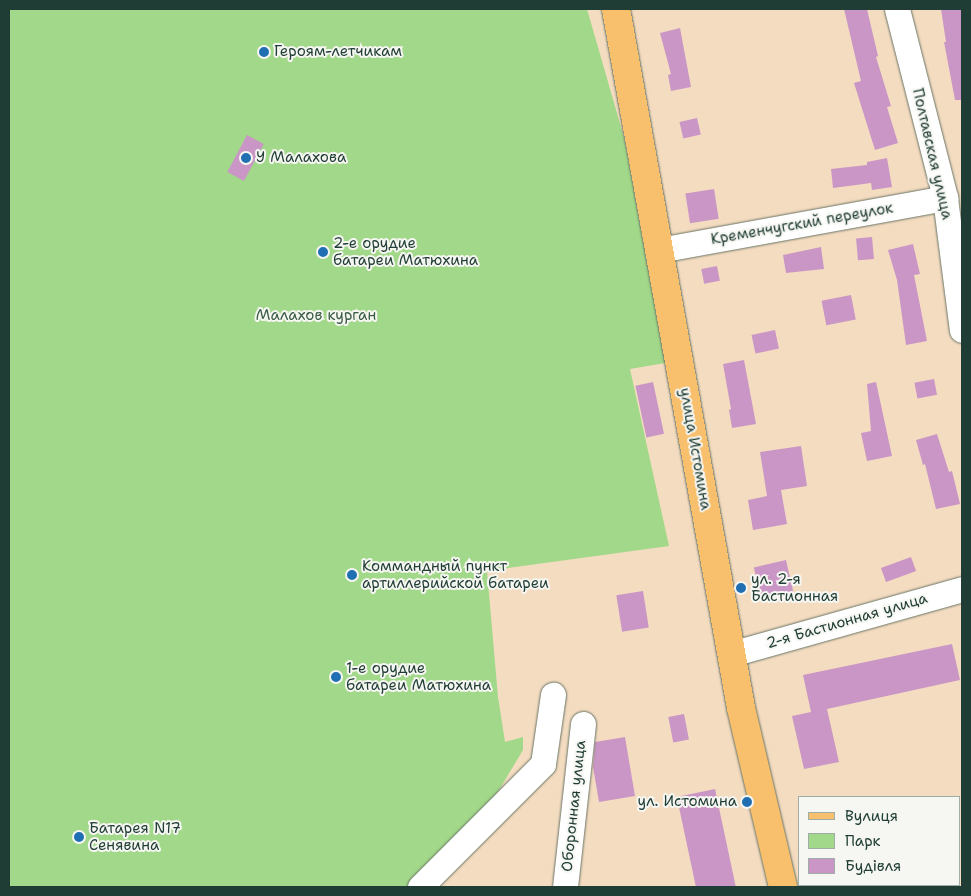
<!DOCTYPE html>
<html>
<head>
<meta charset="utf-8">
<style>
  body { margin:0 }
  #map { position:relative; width:971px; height:896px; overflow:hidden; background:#f4dcc1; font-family:"Shantell Sans",sans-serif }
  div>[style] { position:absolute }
  .green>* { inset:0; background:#a2d889 }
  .building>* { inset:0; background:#ca96c5; transform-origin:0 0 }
  .roads { filter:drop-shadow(0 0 1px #6a7565) drop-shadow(0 0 1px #6a7565) }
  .minor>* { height:25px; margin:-12.5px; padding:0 12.5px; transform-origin:12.5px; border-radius:12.5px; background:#fff }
  .major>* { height:28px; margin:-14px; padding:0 14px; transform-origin:14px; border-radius:14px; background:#f8bf6c }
  .dots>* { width:14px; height:14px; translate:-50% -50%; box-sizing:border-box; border:2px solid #f6f6f2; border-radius:50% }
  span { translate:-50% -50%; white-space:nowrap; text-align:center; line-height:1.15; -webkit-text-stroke:4px #f6f6f2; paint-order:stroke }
  .poi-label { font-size:15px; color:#1f3d34 }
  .left { translate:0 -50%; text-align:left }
  .right { translate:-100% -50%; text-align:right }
  .street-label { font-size:15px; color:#1f3d34 }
  .park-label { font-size:15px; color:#395c45 }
  .frame { position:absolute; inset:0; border:10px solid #1f3d34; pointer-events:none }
  .legend { position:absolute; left:798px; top:796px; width:162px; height:90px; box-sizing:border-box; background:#f6f6f2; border:1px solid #a0aca6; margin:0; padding:6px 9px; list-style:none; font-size:15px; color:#1f3d34 }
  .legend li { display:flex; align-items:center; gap:10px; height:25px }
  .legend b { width:25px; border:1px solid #a0aca6 }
</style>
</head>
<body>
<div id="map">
  <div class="green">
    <i style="clip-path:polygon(9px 9px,587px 9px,625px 141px,665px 363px,630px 369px,669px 546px,487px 571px,498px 697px,505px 742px,523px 737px,523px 750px,484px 815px,407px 887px,9px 887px)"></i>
  </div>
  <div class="building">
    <i style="clip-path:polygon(844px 9px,867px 9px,878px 56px,876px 57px,891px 106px,887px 107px,898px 143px,875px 150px,854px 83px,861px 81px)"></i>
    <i style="clip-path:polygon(941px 9px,962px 9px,962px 100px,955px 100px,944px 42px,946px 42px)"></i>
    <i style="clip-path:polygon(680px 28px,691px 87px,671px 91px,668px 75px,671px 74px,660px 33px)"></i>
    <i style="left:697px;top:118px;width:17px;height:18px;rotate:77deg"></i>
    <i style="left:247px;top:135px;width:19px;height:42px;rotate:28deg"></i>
    <i style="clip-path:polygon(887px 158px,892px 187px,872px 190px,871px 183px,833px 188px,831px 169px,867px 165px,867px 162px)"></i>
    <i style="left:714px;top:189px;width:30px;height:29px;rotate:81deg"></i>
    <i style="left:872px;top:237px;width:22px;height:16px;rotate:85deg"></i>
    <i style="clip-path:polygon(913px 244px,920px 274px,914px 275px,927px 341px,906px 345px,897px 280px,888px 250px)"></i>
    <i style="clip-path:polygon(821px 247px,824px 269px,786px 273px,783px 255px)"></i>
    <i style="left:717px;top:266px;width:15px;height:16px;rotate:79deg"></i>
    <i style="left:851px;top:295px;width:25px;height:30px;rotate:79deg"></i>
    <i style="left:775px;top:330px;width:19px;height:24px;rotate:78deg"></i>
    <i style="clip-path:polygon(744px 360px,756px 424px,732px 428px,729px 410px,731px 409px,723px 364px)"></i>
    <i style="left:934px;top:379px;width:16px;height:20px;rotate:79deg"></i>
    <i style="left:653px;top:382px;width:53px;height:18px;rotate:78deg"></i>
    <i style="clip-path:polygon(876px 382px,892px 456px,867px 461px,861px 433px,871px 431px,867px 384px)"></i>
    <i style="clip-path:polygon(937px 434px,949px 472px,952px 471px,960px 504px,936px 509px,925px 464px,923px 465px,916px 440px)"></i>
    <i style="clip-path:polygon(801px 446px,807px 486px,781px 490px,787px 524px,753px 530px,748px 500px,767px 496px,760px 452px)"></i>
    <i style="left:911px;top:557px;width:15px;height:32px;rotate:70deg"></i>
    <i style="left:786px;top:560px;width:32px;height:33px;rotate:77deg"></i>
    <i style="left:643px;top:591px;width:37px;height:27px;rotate:81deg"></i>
    <i style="clip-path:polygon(952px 644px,960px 680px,827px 709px,839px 762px,804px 769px,792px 716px,811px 712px,803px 675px)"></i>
    <i style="left:684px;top:714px;width:26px;height:16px;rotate:79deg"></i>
    <i style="clip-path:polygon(625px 737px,635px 796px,599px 802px,593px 767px,595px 742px)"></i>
    <i style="left:715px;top:789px;width:100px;height:39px;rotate:78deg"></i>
  </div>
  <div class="roads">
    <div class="minor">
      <i style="left:897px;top:9px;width:195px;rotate:75.7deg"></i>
      <i style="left:945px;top:198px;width:133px;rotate:82.7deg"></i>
      <i style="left:659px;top:250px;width:291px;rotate:-10.3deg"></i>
      <i style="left:731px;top:654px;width:240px;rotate:-15.7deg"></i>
      <i style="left:420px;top:887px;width:174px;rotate:-45deg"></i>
      <i style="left:543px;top:764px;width:70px;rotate:-81.8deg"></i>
      <i style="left:565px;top:887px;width:164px;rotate:-83.7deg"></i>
    </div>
    <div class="major">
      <i style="left:616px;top:9px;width:710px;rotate:79.86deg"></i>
      <i style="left:741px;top:708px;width:184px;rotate:76.8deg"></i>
    </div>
  </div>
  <div class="dots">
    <i style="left:264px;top:52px;background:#1f6fb2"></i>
    <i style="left:246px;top:158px;background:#1f6fb2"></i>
    <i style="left:323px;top:252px;background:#1f6fb2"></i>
    <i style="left:352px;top:575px;background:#1f6fb2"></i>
    <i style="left:741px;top:588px;background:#1f6fb2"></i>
    <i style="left:336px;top:677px;background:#1f6fb2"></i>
    <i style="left:747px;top:802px;background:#1f6fb2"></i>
    <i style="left:79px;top:837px;background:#1f6fb2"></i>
  </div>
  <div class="poi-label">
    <span class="left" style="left:274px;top:52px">Героям-летчикам</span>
    <span class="left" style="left:256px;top:158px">У Малахова</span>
    <span class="left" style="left:333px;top:252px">2-е орудие<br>батареи Матюхина</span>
    <span class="left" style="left:362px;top:575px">Коммандный пункт<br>артиллерийской батареи</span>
    <span class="left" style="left:751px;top:588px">ул. 2-я<br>Бастионная</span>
    <span class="left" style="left:346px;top:677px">1-е орудие<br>батареи Матюхина</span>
    <span class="right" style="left:737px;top:802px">ул. Истомина</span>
    <span class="left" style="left:89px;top:837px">Батарея N17<br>Сенявина</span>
  </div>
  <div class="street-label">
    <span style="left:932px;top:154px;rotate:77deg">Полтавская улица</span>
    <span style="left:802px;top:224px;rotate:-10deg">Кременчугский переулок</span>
    <span style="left:695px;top:449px;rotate:80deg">улица Истомина</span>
    <span style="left:847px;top:621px;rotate:-16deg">2-я Бастионная улица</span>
    <span style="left:574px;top:806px;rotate:-84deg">Оборонная улица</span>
  </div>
  <div class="park-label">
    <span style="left:316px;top:316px">Малахов курган</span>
  </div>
  <div class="frame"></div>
  <ul class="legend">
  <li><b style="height:6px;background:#f8bf6c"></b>Вулиця</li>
  <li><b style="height:14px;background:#a2d889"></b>Парк</li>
  <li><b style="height:14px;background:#ca96c5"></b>Будівля</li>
  </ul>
</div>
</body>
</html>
